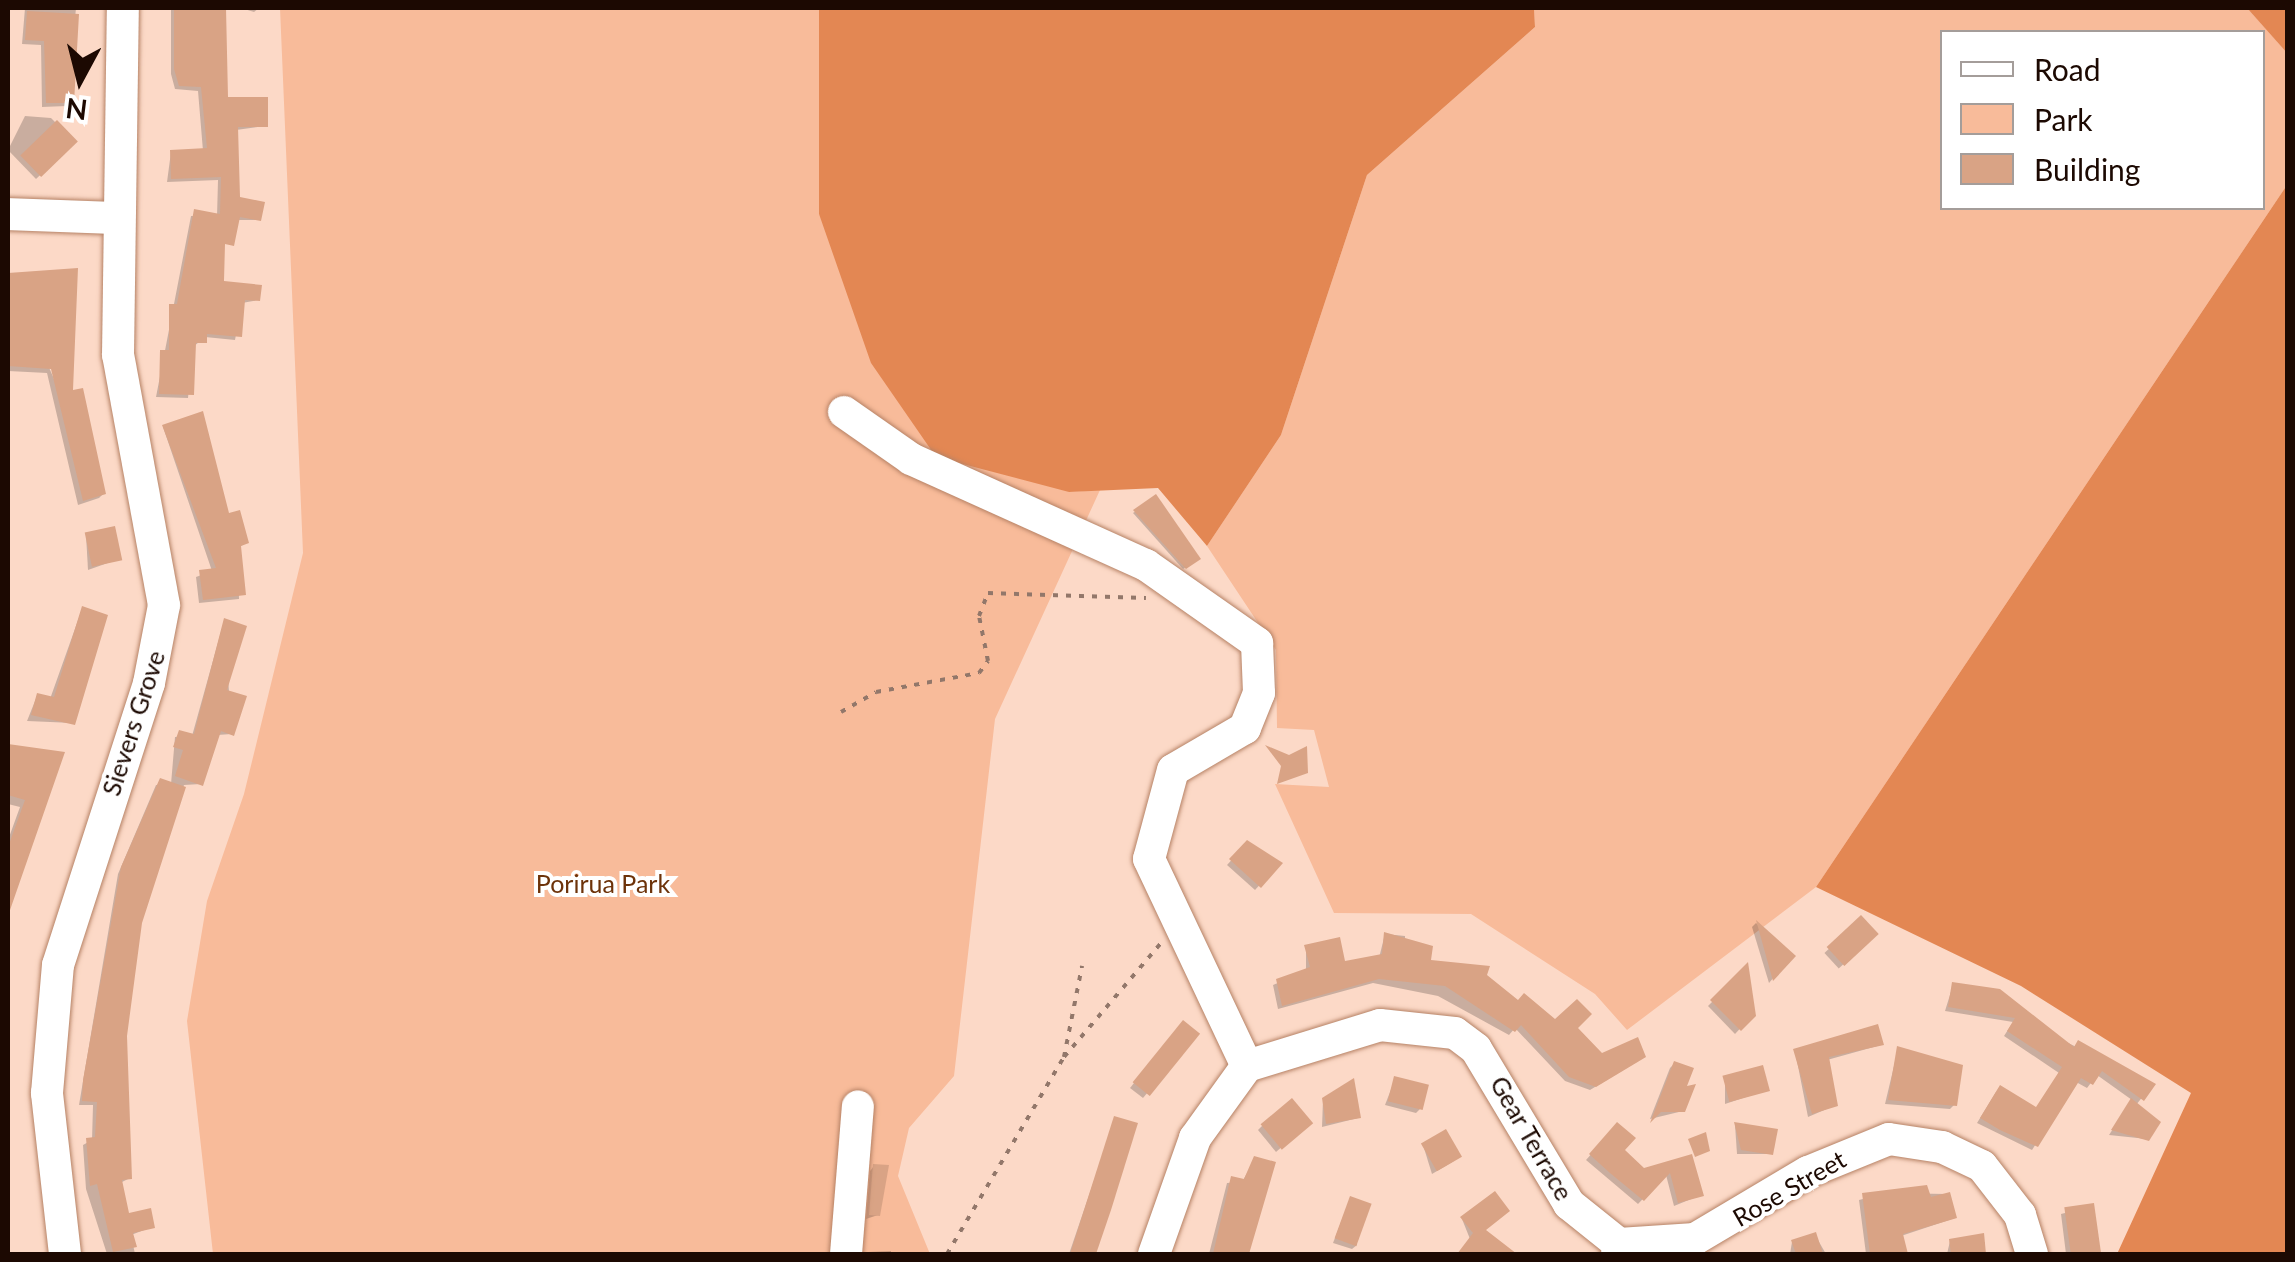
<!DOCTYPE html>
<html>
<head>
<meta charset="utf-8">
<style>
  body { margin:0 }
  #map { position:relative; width:2295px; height:1262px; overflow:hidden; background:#fcd9c7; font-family:Lato,sans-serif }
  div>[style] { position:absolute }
  .green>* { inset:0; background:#f8bb9a }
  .forest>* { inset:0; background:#e38753 }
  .shadow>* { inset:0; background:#0003; transform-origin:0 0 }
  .building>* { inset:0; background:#d9a385; transform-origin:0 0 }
  .path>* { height:4px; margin-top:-2px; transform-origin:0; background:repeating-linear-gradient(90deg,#92776a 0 5px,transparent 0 13px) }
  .roads { filter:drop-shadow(0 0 2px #b68265) drop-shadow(0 0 2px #b68265) }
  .minor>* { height:32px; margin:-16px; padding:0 16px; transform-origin:16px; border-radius:16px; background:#fff }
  span { translate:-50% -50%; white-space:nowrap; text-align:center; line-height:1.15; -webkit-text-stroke:8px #fff; paint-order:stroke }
  .street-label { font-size:25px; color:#1c0902 }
  .park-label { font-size:25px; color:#6d330a }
  .frame { position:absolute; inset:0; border:10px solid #1c0902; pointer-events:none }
  .legend { position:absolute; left:1940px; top:30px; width:325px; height:180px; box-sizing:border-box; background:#fff; border:2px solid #a49d9a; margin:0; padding:12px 18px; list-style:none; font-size:30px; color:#1c0902 }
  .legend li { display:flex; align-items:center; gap:20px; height:50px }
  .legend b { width:50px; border:2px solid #a49d9a }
  .north { position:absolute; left:30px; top:30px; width:100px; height:100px; -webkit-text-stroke:8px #fff; paint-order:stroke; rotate:187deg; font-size:28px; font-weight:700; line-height:40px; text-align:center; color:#1c0902 }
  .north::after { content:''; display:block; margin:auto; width:35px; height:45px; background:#1c0902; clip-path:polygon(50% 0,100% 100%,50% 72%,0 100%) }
</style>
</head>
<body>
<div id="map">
  <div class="green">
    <i style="clip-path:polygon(280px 8px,819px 8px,819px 214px,1069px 492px,1100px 490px,995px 719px,954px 1076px,909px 1128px,898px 1176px,930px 1254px,213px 1254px,187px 1021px,207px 901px,244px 794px,303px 553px)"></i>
    <i style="clip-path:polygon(evenodd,1534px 8px,2247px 8px,2287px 53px,2287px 185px,1816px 887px,1627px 1030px,1595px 994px,1471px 914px,1334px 913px,1275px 784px,1329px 787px,1314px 730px,1277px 728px,1276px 650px,1207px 546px,1281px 435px,1367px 175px,1535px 27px,1534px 8px,1942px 32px,2262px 32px,2262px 208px,1942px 208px,1942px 32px)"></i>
  </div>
  <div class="forest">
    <i style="clip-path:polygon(819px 8px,1534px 8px,1535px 27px,1367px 175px,1281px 435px,1207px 546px,1158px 488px,1069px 492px,936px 457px,871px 363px,819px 214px)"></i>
    <i style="clip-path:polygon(2247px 8px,2287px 8px,2287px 53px)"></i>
    <i style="clip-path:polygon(2287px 185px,2287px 1254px,2117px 1254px,2191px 1093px,2021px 986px,1816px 887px)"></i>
  </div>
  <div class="shadow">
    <i style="clip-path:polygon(25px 8px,76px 8px,67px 106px,42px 107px,41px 45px,22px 44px)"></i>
    <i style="clip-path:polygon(171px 8px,223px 8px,225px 99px,265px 126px,236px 130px,238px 199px,259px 220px,236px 220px,222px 248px,221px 283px,258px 300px,242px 303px,235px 340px,205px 337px,193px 347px,188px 398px,156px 397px,191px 216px,217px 216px,218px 180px,167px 182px,171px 152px,203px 151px,198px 91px,175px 89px,171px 74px)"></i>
    <i style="clip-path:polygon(241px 8px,259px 8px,254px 12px)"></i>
    <i style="clip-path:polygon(25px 116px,51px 118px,75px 142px,36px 179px,8px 150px)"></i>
    <i style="clip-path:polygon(8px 274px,104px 493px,99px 498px,78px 505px,47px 373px,8px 371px)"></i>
    <i style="clip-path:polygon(163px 427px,247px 542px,238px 548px,239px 599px,199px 603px,196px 577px,212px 571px)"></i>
    <i style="clip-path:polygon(1156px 497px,1198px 559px,1183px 569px,1133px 513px)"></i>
    <i style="clip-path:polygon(86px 535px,119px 559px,88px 570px)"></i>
    <i style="clip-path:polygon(82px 609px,73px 723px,27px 721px,37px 696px,50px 699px)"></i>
    <i style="clip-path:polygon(224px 621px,232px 734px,217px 735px,201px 784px,184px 785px,140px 923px,125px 1036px,130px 1178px,120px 1183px,127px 1216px,152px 1227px,131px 1235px,135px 1254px,107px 1254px,86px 1189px,83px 1145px,92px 1140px,93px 1105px,79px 1105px,118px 874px,156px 785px,171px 784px,175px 737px,192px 736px)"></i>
    <i style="clip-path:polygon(15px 748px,62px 754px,8px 908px,8px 840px,20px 807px,8px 804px)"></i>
    <i style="clip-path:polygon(1247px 843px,1279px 864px,1255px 890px,1227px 865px)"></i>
    <i style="left:1861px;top:919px;width:21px;height:50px;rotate:47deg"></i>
    <i style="clip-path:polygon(1756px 923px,1792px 956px,1769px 983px,1752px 927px)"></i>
    <i style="clip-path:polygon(1385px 934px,1405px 936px,1405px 946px,1428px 963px,1485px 976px,1518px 1003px,1575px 1028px,1601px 1056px,1638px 1061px,1590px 1090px,1565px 1081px,1515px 1028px,1509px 1035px,1438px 996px,1373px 983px,1278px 1009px,1273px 985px,1306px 971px,1306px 947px,1343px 964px,1379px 958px)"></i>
    <i style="clip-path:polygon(1746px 968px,1753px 1015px,1735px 1034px,1708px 1006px)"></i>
    <i style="clip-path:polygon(1953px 985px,2152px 1085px,2136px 1105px,2147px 1139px,2109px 1135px,2132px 1100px,2097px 1075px,2087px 1088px,2076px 1082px,2032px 1150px,1977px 1123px,1996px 1092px,2035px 1110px,2059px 1073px,2004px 1036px,2013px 1022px,1945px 1011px)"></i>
    <i style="clip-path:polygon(1178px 1028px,1196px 1035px,1143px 1098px,1130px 1088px)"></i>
    <i style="clip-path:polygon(1881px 1045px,1827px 1060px,1836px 1105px,1808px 1117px,1795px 1051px)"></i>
    <i style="clip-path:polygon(1898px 1049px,1954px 1105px,1950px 1109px,1885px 1104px)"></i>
    <i style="clip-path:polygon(1674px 1064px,1683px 1111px,1650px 1119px,1670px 1068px)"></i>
    <i style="clip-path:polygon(1395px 1079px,1420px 1109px,1416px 1113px,1385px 1105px)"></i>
    <i style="clip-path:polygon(1725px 1079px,1767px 1090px,1725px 1104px)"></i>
    <i style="clip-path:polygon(1323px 1100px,1358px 1118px,1322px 1127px)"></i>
    <i style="clip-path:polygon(1115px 1119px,1135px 1125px,1094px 1254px,1069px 1254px)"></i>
    <i style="clip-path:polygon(1309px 1123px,1276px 1152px,1258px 1130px,1262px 1126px)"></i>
    <i style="clip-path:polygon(1617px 1125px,1621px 1150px,1643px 1170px,1692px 1157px,1701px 1195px,1674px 1206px,1666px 1175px,1638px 1204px,1586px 1160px)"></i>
    <i style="clip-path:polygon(1735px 1125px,1771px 1154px,1737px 1154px)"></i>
    <i style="clip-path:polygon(1423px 1145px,1454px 1161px,1432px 1174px)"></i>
    <i style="clip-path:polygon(1255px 1159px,1273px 1164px,1242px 1254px,1209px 1254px,1227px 1183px,1242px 1182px)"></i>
    <i style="clip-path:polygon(874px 1166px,878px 1215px,866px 1219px,870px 1171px)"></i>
    <i style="clip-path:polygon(1886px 1193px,1948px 1194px,1955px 1218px,1901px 1236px,1905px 1254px,1866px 1254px,1859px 1200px)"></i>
    <i style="clip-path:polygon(1350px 1199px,1357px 1245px,1352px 1249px,1333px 1243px)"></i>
    <i style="clip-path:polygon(2092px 1206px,2099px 1254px,2066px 1254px,2061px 1214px)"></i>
    <i style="clip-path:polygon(1462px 1219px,1482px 1230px,1513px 1254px,1459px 1254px,1470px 1239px)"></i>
    <i style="clip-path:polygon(1815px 1235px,1826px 1254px,1790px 1254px,1792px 1242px)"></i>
    <i style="clip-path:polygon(1950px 1241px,1985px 1242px,1984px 1254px,1947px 1254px)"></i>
    <i style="clip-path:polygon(891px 1251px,891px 1254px,865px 1254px,868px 1252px)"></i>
  </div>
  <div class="building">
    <i style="clip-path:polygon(174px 8px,226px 8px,228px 97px,268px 97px,268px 127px,238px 127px,240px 197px,265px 202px,261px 221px,240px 217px,234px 246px,225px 244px,224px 281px,262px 285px,260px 301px,245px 300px,242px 337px,207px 334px,207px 343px,196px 343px,194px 395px,159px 394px,160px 350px,169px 350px,169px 304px,177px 304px,194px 209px,220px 214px,221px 177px,171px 179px,170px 150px,207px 148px,201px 87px,179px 86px,174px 69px)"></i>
    <i style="clip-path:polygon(27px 11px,79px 14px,74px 103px,46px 103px,44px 41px,25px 40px)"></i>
    <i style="left:57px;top:120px;width:30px;height:51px;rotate:46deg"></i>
    <i style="clip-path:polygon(78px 268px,73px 390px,83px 388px,106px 494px,83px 501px,51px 369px,8px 366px,8px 273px)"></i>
    <i style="clip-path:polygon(203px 411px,229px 513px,240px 510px,249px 543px,241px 546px,246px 595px,203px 600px,199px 570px,216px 568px,162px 425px)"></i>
    <i style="clip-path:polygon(1156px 494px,1201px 559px,1186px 569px,1133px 510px)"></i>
    <i style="left:115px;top:526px;width:35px;height:31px;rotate:78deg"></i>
    <i style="clip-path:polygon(82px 606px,108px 615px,75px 725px,31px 715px,37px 693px,54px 697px)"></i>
    <i style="clip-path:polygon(224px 618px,247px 626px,227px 690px,247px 696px,234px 736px,221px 731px,203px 786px,175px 776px,183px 750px,173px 747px,179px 730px,194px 734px)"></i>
    <i style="clip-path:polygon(8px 744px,65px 752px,9px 913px,8px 847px,25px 800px,8px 795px)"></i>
    <i style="clip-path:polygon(1265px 745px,1289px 755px,1307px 746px,1308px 773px,1277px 784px,1281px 766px)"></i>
    <i style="clip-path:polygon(160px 778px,186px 787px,142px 923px,127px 1036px,132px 1179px,122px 1180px,129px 1213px,151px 1208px,155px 1228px,133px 1233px,137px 1247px,113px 1252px,97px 1184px,90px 1186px,86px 1138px,95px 1137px,97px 1102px,82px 1101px,83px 1080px,121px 867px)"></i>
    <i style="clip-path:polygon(1247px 840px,1283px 863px,1261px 888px,1229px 859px)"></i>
    <i style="left:1861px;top:915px;width:26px;height:47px;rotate:47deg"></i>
    <i style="clip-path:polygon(1756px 920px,1796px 956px,1773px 981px)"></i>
    <i style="clip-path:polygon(1384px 932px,1433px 946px,1431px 960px,1490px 966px,1487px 975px,1518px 1000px,1524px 993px,1555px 1019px,1577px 999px,1592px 1014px,1578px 1028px,1602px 1053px,1638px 1037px,1646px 1057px,1596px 1087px,1569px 1077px,1521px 1025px,1515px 1032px,1445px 986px,1379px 979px,1282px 1006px,1276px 979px,1310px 967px,1304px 945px,1340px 937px,1345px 961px,1382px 954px)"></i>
    <i style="clip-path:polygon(1748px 962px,1756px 1016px,1741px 1031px,1710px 1000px)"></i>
    <i style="clip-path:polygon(1952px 982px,2000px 989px,2074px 1047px,2078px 1040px,2156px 1084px,2144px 1101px,2102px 1071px,2093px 1085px,2081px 1078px,2038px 1147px,2000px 1130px,1980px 1118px,2000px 1085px,2036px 1107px,2062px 1067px,2007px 1031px,2015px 1018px,1948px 1007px)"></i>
    <i style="left:1183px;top:1020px;width:22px;height:80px;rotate:39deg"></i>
    <i style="clip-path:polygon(1878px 1024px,1884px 1045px,1829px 1057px,1838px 1106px,1812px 1114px,1793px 1049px)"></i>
    <i style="clip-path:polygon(1897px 1046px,1963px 1065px,1957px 1106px,1888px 1100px)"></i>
    <i style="clip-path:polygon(1674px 1061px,1694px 1068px,1687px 1086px,1696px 1084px,1685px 1112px,1661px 1112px,1650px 1123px)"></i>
    <i style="left:1763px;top:1065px;width:27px;height:42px;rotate:75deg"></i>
    <i style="left:1394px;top:1076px;width:36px;height:26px;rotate:14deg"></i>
    <i style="clip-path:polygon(1354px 1078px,1361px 1118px,1326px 1124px,1322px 1098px)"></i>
    <i style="left:1292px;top:1098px;width:33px;height:41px;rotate:50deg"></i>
    <i style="clip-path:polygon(2131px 1098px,2161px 1122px,2149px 1141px,2111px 1130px)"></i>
    <i style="clip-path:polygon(1114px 1116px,1138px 1123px,1111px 1210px,1096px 1254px,1070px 1254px)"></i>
    <i style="clip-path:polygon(1617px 1122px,1636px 1138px,1625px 1150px,1644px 1168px,1692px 1154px,1704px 1196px,1678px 1203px,1670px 1173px,1644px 1201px,1610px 1173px,1589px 1154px)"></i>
    <i style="clip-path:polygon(1734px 1122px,1778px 1129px,1773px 1155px,1741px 1150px)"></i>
    <i style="left:1446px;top:1129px;width:32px;height:29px;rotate:60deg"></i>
    <i style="clip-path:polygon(1706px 1132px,1710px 1151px,1695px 1157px,1688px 1139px)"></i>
    <i style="clip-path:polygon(1254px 1156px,1276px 1162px,1249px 1254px,1213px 1254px,1231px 1176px,1244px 1179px)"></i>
    <i style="clip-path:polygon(873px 1164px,889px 1165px,880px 1216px,869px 1215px)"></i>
    <i style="clip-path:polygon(1927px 1185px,1931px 1197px,1950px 1192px,1957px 1218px,1903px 1234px,1908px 1254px,1870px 1254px,1862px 1193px)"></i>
    <i style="clip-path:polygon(1495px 1191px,1510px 1211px,1486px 1230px,1517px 1254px,1457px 1254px,1473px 1233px,1460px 1217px)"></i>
    <i style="left:1350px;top:1196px;width:23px;height:45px;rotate:20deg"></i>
    <i style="left:2094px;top:1203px;width:51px;height:30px;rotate:82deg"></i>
    <i style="clip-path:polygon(1816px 1232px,1823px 1254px,1796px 1254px,1791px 1240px)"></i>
    <i style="clip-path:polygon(1984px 1233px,1986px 1254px,1951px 1254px,1949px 1239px)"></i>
  </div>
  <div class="path">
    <i style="left:841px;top:712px;width:40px;rotate:-29.7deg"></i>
    <i style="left:876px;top:692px;width:105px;rotate:-10.5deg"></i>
    <i style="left:979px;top:673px;width:15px;rotate:-53deg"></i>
    <i style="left:988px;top:661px;width:46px;rotate:-101.3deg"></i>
    <i style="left:979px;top:616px;width:25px;rotate:-69deg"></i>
    <i style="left:988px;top:593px;width:158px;rotate:1.8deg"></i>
    <i style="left:1064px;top:1057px;width:150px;rotate:-49.6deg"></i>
    <i style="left:947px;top:1254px;width:229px;rotate:-59.3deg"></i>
    <i style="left:1064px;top:1057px;width:93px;rotate:-78.8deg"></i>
  </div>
  <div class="roads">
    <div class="minor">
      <i style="left:8px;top:214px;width:111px;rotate:2.1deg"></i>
      <i style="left:844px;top:412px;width:82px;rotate:35deg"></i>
      <i style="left:911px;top:459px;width:258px;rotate:24.3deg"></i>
      <i style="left:1146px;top:565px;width:136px;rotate:35.1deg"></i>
      <i style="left:1257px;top:643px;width:50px;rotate:87.7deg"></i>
      <i style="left:1259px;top:693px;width:38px;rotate:112deg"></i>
      <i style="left:1245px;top:728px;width:83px;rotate:149.7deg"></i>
      <i style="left:1173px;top:770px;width:92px;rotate:105.1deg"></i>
      <i style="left:1149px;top:859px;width:229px;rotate:64.7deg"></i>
      <i style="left:65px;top:1254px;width:162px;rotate:-96.4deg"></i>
      <i style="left:47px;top:1093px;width:128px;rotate:-85.1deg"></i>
      <i style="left:58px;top:965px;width:296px;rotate:-72.1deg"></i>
      <i style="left:149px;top:683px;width:79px;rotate:-79.1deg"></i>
      <i style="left:164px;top:605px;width:254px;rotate:-100.4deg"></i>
      <i style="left:118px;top:355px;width:347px;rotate:-89.2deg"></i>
      <i style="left:846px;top:1254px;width:148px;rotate:-85.4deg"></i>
      <i style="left:1154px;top:1254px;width:123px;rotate:-70.5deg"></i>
      <i style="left:1195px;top:1138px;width:89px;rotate:-54.2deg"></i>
      <i style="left:1247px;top:1066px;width:139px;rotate:-17.1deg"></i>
      <i style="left:1380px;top:1025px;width:75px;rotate:6.1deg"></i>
      <i style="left:1455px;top:1033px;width:26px;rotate:37deg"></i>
      <i style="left:1476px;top:1049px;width:181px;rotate:59deg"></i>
      <i style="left:1569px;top:1204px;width:64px;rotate:38.7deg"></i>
      <i style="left:1617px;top:1254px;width:10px;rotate:-79deg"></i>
      <i style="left:1619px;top:1244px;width:76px;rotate:-3.8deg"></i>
      <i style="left:1695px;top:1239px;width:131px;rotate:-30.7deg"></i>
      <i style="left:1808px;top:1172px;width:87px;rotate:-22.2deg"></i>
      <i style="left:1889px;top:1139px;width:54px;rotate:8.6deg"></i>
      <i style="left:1942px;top:1147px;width:44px;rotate:25.4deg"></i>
      <i style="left:1982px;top:1166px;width:62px;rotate:52.2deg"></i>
      <i style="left:2020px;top:1215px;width:41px;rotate:72.9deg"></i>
    </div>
  </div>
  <div class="street-label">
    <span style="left:133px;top:723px;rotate:-72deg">Sievers Grove</span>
    <span style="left:1532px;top:1138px;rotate:60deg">Gear Terrace</span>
    <span style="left:1789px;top:1188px;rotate:-30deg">Rose Street</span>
  </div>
  <div class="park-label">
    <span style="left:603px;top:883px">Porirua Park</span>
  </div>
  <div class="frame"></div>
  <ul class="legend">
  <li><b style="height:12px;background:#fff"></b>Road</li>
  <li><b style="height:28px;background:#f8bb9a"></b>Park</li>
  <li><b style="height:28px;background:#d9a385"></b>Building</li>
  </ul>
  <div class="north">N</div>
</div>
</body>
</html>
